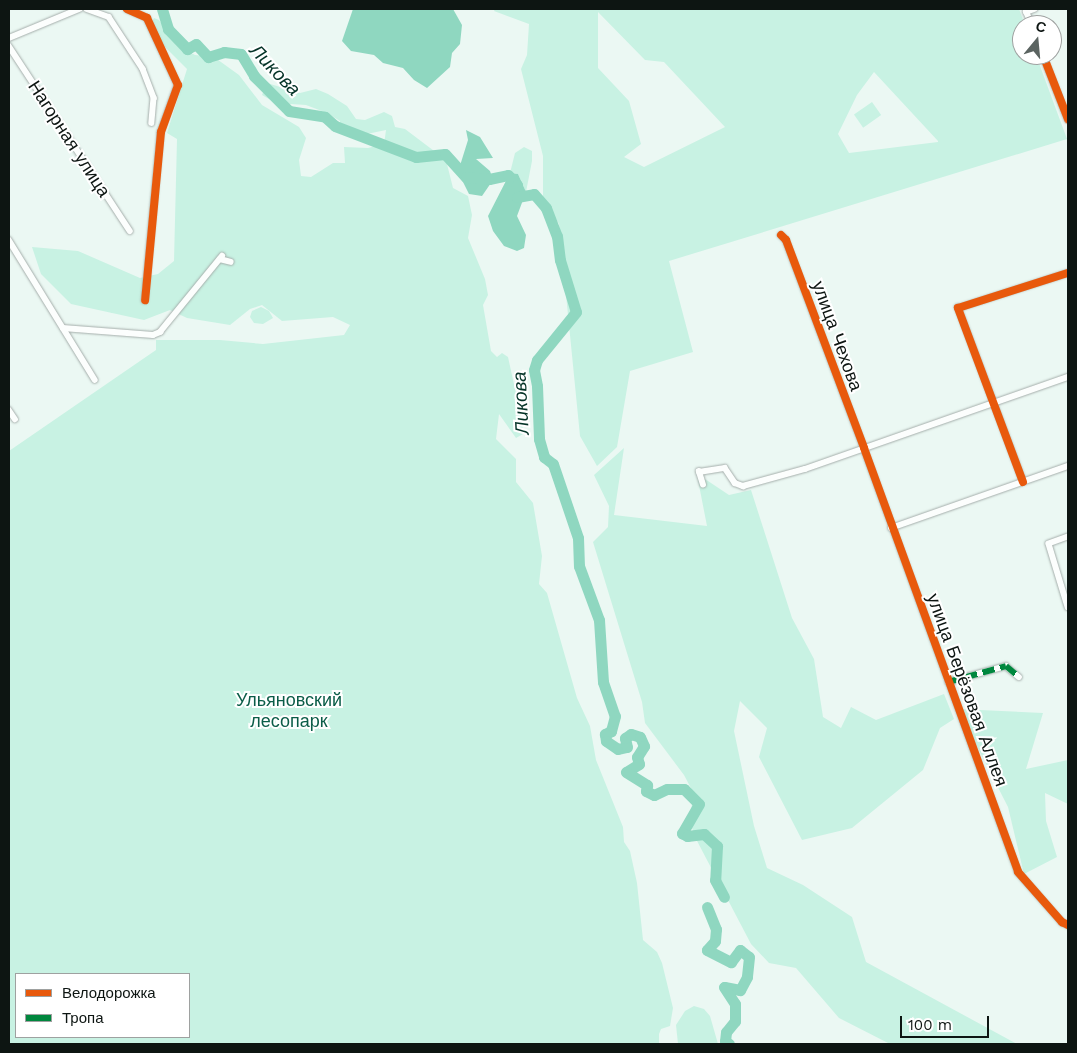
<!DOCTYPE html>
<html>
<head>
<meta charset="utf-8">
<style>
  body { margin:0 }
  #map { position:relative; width:1077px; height:1053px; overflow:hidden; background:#ebf8f3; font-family:"Work Sans",sans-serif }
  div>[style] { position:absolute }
  .green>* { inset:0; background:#c8f2e3; transform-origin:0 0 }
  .water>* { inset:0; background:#8fd7c0 }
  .river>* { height:11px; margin:-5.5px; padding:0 5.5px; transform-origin:5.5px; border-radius:5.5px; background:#8fd7c0 }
  .roads { filter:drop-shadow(0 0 1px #a5aeab) drop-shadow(0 0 1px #a5aeab) }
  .street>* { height:5.5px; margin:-2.75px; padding:0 2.75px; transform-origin:2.75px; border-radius:2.75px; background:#fcfefd }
  .quiet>* { height:6px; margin-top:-3px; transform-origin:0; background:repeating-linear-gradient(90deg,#00873e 0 12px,transparent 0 18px) }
  .cycleway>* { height:8px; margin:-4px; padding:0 4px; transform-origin:4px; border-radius:4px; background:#e8590c }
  span { translate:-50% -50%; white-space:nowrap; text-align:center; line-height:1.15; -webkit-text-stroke:4px #fff; paint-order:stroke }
  .street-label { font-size:18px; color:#0d1512 }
  .park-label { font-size:18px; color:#0b5d48 }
  .water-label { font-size:19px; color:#043327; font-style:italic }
  .frame { position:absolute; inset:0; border:10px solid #0d1512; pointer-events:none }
  .legend { position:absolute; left:15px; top:973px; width:175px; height:65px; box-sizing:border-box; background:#fff; border:1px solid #9ea1a0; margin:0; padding:6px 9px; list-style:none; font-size:15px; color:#0d1512 }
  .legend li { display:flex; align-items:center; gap:10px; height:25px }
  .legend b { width:25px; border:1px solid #9ea1a0 }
  .north { position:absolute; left:1012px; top:15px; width:50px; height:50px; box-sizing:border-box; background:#fff; border:1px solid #9ea1a0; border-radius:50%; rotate:17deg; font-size:14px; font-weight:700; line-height:20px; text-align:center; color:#0d1512 }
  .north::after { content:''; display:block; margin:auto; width:18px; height:22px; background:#5b6461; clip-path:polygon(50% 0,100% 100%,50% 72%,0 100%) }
  .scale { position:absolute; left:900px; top:1016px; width:89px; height:22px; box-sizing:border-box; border:2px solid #0d1512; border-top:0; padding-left:6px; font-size:15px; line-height:18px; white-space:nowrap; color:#0d1512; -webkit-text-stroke:4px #fff; paint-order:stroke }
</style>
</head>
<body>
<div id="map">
  <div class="green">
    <i style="clip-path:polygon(evenodd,495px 9px,1019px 9px,1025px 25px,1022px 25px,1022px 55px,1036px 55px,1067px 139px,669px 261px,693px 352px,630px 371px,617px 447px,597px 466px,580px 436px,559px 224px,543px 199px,543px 156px,521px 69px,527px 55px,529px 24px,494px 11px,495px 9px,598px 12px,645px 60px,664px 62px,725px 127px,644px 167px,624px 157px,641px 144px,629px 101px,598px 68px,598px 12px,495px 9px,874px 72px,938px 141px,938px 142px,849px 153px,838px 134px,857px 95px,874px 72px)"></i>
    <i style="clip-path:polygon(evenodd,154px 18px,159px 20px,178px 46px,195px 55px,214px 57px,239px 75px,262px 105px,299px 127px,306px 138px,299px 160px,301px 176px,311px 177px,333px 163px,345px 163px,344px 147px,368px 148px,384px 144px,386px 130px,362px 135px,339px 133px,340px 121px,327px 113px,306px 105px,276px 103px,262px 95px,267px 83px,300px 93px,316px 89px,328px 94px,347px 106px,356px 119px,365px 120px,384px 112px,392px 116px,395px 127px,405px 129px,446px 160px,453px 188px,468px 196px,472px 215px,468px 238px,485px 279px,488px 295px,483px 305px,491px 351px,497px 357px,502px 353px,508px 357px,522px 421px,523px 434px,516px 438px,499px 414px,496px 439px,516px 459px,516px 482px,533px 503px,542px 556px,539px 584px,547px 593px,577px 698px,590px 726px,596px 760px,623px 827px,624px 842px,630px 851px,637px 883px,643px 940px,657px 952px,662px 963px,673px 1008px,670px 1026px,661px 1029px,659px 1034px,659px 1044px,9px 1044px,9px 451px,156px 350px,156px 340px,220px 340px,263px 344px,344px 335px,350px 325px,333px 317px,282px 321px,262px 305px,250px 309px,230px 325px,187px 318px,170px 310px,144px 320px,71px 304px,41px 274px,32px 247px,78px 251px,140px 278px,158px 274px,174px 261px,177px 139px,167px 133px,187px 69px,162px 44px,152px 22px,154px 18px,16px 974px,189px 974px,189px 1037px,16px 1037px,16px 974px)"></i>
    <i style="left:872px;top:102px;width:16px;height:22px;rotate:55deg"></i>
    <i style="clip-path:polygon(524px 147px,532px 151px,532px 161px,526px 192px,518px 174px,510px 173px,515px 153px)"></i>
    <i style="clip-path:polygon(261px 307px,269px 311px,273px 318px,263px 324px,254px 323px,250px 317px,252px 311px)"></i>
    <i style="clip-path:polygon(624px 448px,614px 515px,707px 526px,698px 480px,705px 479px,729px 495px,751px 490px,792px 618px,814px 659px,823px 717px,841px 728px,851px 707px,876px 720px,944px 694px,954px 719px,940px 728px,923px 770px,852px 828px,802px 840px,759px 757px,767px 728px,740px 701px,734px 731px,754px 826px,767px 868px,803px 885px,852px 917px,866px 962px,1017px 1044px,890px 1044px,839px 1018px,796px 968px,769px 963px,751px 944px,696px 839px,689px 820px,694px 794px,684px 775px,645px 723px,642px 702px,593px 542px,608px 527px,609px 506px,594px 475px)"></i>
    <i style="clip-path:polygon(958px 709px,1043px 713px,1026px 769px,1068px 760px,1068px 804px,1045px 793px,1046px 821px,1057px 857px,1024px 874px,1008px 807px)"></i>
    <i style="clip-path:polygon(694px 1006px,704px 1009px,710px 1016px,718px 1044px,678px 1044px,676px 1025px,685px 1011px)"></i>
  </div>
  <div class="water">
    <i style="clip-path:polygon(353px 9px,453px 9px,462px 25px,460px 44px,452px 53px,450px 67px,427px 88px,414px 80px,403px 68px,383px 63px,374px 55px,351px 51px,342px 41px)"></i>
    <i style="clip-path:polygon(466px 130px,480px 137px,493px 158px,476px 159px,490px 171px,493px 180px,482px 196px,469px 194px,458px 172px,468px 140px)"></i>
    <i style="clip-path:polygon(510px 173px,518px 174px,526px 192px,517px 216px,526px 235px,524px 248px,517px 251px,504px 246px,493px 231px,488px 216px)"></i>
  </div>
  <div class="river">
    <i style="left:162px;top:9px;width:21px;rotate:73deg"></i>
    <i style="left:168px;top:29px;width:28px;rotate:46deg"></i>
    <i style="left:187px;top:49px;width:10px;rotate:-29deg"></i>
    <i style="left:196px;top:44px;width:18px;rotate:47deg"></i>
    <i style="left:208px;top:57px;width:17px;rotate:-17deg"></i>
    <i style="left:224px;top:52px;width:17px;rotate:7deg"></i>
    <i style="left:241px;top:54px;width:26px;rotate:59deg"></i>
    <i style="left:254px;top:76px;width:49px;rotate:45deg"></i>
    <i style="left:289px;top:111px;width:36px;rotate:9deg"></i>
    <i style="left:325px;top:117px;width:13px;rotate:42deg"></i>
    <i style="left:335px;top:126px;width:87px;rotate:20.9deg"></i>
    <i style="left:416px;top:157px;width:29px;rotate:-6deg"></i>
    <i style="left:445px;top:154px;width:31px;rotate:48deg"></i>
    <i style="left:466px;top:177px;width:23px;rotate:5deg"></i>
    <i style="left:489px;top:179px;width:19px;rotate:-12deg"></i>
    <i style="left:508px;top:175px;width:13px;rotate:48deg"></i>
    <i style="left:517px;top:185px;width:12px;rotate:90deg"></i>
    <i style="left:517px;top:197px;width:17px;rotate:-10deg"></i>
    <i style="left:534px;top:194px;width:18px;rotate:49deg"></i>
    <i style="left:546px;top:208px;width:30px;rotate:69deg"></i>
    <i style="left:557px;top:236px;width:24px;rotate:83deg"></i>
    <i style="left:560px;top:260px;width:54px;rotate:72.9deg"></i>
    <i style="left:576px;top:312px;width:62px;rotate:129.1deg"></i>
    <i style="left:537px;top:360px;width:10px;rotate:107deg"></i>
    <i style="left:534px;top:370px;width:16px;rotate:79deg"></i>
    <i style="left:537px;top:386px;width:53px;rotate:87.8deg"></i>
    <i style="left:539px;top:439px;width:19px;rotate:74deg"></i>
    <i style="left:544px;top:457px;width:11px;rotate:38deg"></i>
    <i style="left:553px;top:464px;width:78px;rotate:71.3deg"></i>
    <i style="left:578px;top:538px;width:28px;rotate:88deg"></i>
    <i style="left:579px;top:566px;width:58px;rotate:69.7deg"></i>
    <i style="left:599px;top:620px;width:62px;rotate:86.3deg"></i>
    <i style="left:603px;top:682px;width:36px;rotate:71deg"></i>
    <i style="left:615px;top:716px;width:16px;rotate:105deg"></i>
    <i style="left:611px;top:731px;width:7px;rotate:153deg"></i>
    <i style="left:605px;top:734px;width:7px;rotate:82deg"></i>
    <i style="left:606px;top:741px;width:14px;rotate:34deg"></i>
    <i style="left:618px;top:749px;width:9px;rotate:-13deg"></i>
    <i style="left:627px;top:747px;width:9px;rotate:-103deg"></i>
    <i style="left:625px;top:738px;width:7px;rotate:-34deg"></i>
    <i style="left:631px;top:734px;width:9px;rotate:18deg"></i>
    <i style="left:640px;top:737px;width:10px;rotate:66deg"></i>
    <i style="left:644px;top:746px;width:13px;rotate:122deg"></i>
    <i style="left:637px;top:757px;width:7px;rotate:74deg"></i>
    <i style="left:639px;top:764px;width:15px;rotate:148deg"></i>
    <i style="left:626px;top:772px;width:25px;rotate:32deg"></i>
    <i style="left:647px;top:785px;width:6px;rotate:99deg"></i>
    <i style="left:646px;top:791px;width:9px;rotate:27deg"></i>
    <i style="left:654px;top:795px;width:14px;rotate:-25deg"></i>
    <i style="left:667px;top:789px;width:17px"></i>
    <i style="left:684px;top:789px;width:21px;rotate:45deg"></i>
    <i style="left:699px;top:804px;width:34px;rotate:120deg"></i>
    <i style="left:682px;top:833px;width:6px;rotate:31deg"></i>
    <i style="left:687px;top:836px;width:17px;rotate:-7deg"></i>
    <i style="left:704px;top:834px;width:18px;rotate:43deg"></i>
    <i style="left:717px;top:846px;width:34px;rotate:93deg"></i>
    <i style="left:715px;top:880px;width:19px;rotate:62deg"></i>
    <i style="left:707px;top:907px;width:24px;rotate:68deg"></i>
    <i style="left:716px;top:929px;width:12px;rotate:95deg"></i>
    <i style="left:715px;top:941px;width:12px;rotate:132deg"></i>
    <i style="left:707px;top:950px;width:27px;rotate:27deg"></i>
    <i style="left:731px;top:962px;width:15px;rotate:-53deg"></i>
    <i style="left:740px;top:950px;width:11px;rotate:38deg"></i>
    <i style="left:749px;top:957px;width:20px;rotate:96deg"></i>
    <i style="left:747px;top:977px;width:15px;rotate:118deg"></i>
    <i style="left:740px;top:990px;width:16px;rotate:-169deg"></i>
    <i style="left:724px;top:987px;width:20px;rotate:57deg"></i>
    <i style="left:735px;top:1004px;width:17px;rotate:90deg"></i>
    <i style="left:735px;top:1021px;width:14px;rotate:129deg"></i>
    <i style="left:726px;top:1032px;width:9px;rotate:96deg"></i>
    <i style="left:725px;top:1041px;width:5px;rotate:37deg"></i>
  </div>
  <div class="roads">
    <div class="street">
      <i style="left:87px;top:9px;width:23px;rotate:20deg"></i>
      <i style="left:109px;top:17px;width:62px;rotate:56.8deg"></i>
      <i style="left:143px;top:69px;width:31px;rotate:69deg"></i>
      <i style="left:154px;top:98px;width:25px;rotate:95deg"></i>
      <i style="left:127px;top:9px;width:22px;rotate:24deg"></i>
      <i style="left:147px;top:18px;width:74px;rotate:65.2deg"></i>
      <i style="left:178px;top:85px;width:50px;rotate:109.9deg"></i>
      <i style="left:161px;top:132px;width:169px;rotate:95.4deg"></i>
      <i style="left:1032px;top:25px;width:14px;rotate:-115deg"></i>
      <i style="left:1026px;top:12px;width:9px;rotate:-21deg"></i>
      <i style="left:9px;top:38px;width:76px;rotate:-22.5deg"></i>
      <i style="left:9px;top:46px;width:221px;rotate:56.8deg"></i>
      <i style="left:1043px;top:55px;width:69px;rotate:68.7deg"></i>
      <i style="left:781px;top:235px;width:7px;rotate:45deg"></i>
      <i style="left:786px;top:240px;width:222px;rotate:69.4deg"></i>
      <i style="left:864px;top:448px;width:451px;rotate:70deg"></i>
      <i style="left:1018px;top:872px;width:67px;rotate:48.7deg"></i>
      <i style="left:1062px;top:922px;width:7px;rotate:27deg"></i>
      <i style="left:9px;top:240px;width:164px;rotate:58.4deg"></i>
      <i style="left:220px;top:259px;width:11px;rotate:15deg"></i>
      <i style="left:63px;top:328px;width:90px;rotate:4.4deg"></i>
      <i style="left:153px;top:335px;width:8px;rotate:-23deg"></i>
      <i style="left:160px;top:332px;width:98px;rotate:-50.8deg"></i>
      <i style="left:9px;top:410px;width:11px;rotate:56deg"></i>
      <i style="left:1023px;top:482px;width:186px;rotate:-110.5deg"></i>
      <i style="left:958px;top:308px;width:115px;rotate:-17.7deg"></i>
      <i style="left:703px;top:485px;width:14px;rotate:-107deg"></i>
      <i style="left:699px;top:472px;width:26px;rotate:-9deg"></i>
      <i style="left:725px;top:468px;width:18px;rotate:56deg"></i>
      <i style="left:735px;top:483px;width:9px;rotate:21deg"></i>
      <i style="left:743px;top:486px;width:64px;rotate:-15.3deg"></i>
      <i style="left:805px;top:469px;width:279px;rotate:-19.3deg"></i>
      <i style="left:891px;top:528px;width:188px;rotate:-19.3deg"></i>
      <i style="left:1068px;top:537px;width:20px;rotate:160deg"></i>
      <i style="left:1049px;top:544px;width:66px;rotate:73.2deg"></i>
      <i style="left:948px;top:682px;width:60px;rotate:-15.4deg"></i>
      <i style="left:1006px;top:666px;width:17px;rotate:40deg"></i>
    </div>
  </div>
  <div class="quiet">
    <i style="left:948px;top:682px;width:60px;rotate:-15.4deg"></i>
    <i style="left:1006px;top:666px;width:17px;rotate:40deg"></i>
  </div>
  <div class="cycleway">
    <i style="left:127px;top:9px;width:22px;rotate:24deg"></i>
    <i style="left:147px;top:18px;width:74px;rotate:65.2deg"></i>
    <i style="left:178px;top:85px;width:50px;rotate:109.9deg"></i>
    <i style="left:161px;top:132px;width:169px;rotate:95.4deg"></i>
    <i style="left:1043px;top:55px;width:69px;rotate:68.7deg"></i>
    <i style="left:781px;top:235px;width:7px;rotate:45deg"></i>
    <i style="left:786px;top:240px;width:222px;rotate:69.4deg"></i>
    <i style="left:864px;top:448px;width:451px;rotate:70deg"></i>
    <i style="left:1018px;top:872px;width:67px;rotate:48.7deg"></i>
    <i style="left:1062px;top:922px;width:7px;rotate:27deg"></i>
    <i style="left:1023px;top:482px;width:186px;rotate:-110.5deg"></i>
    <i style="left:958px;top:308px;width:115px;rotate:-17.7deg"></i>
  </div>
  <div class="street-label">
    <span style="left:69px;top:139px;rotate:57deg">Нагорная улица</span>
    <span style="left:837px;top:336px;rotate:70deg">улица Чехова</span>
    <span style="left:967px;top:690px;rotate:70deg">улица Берёзовая Аллея</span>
  </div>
  <div class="park-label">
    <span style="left:289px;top:711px">Ульяновский<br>лесопарк</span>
  </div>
  <div class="water-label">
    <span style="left:275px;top:70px;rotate:46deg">Ликова</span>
    <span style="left:521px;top:403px;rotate:-93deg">Ликова</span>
  </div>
  <div class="frame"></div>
  <ul class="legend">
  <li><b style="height:6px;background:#e8590c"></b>Велодорожка</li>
  <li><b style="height:6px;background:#00873e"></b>Тропа</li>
  </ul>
  <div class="north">С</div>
  <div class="scale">100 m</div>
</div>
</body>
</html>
